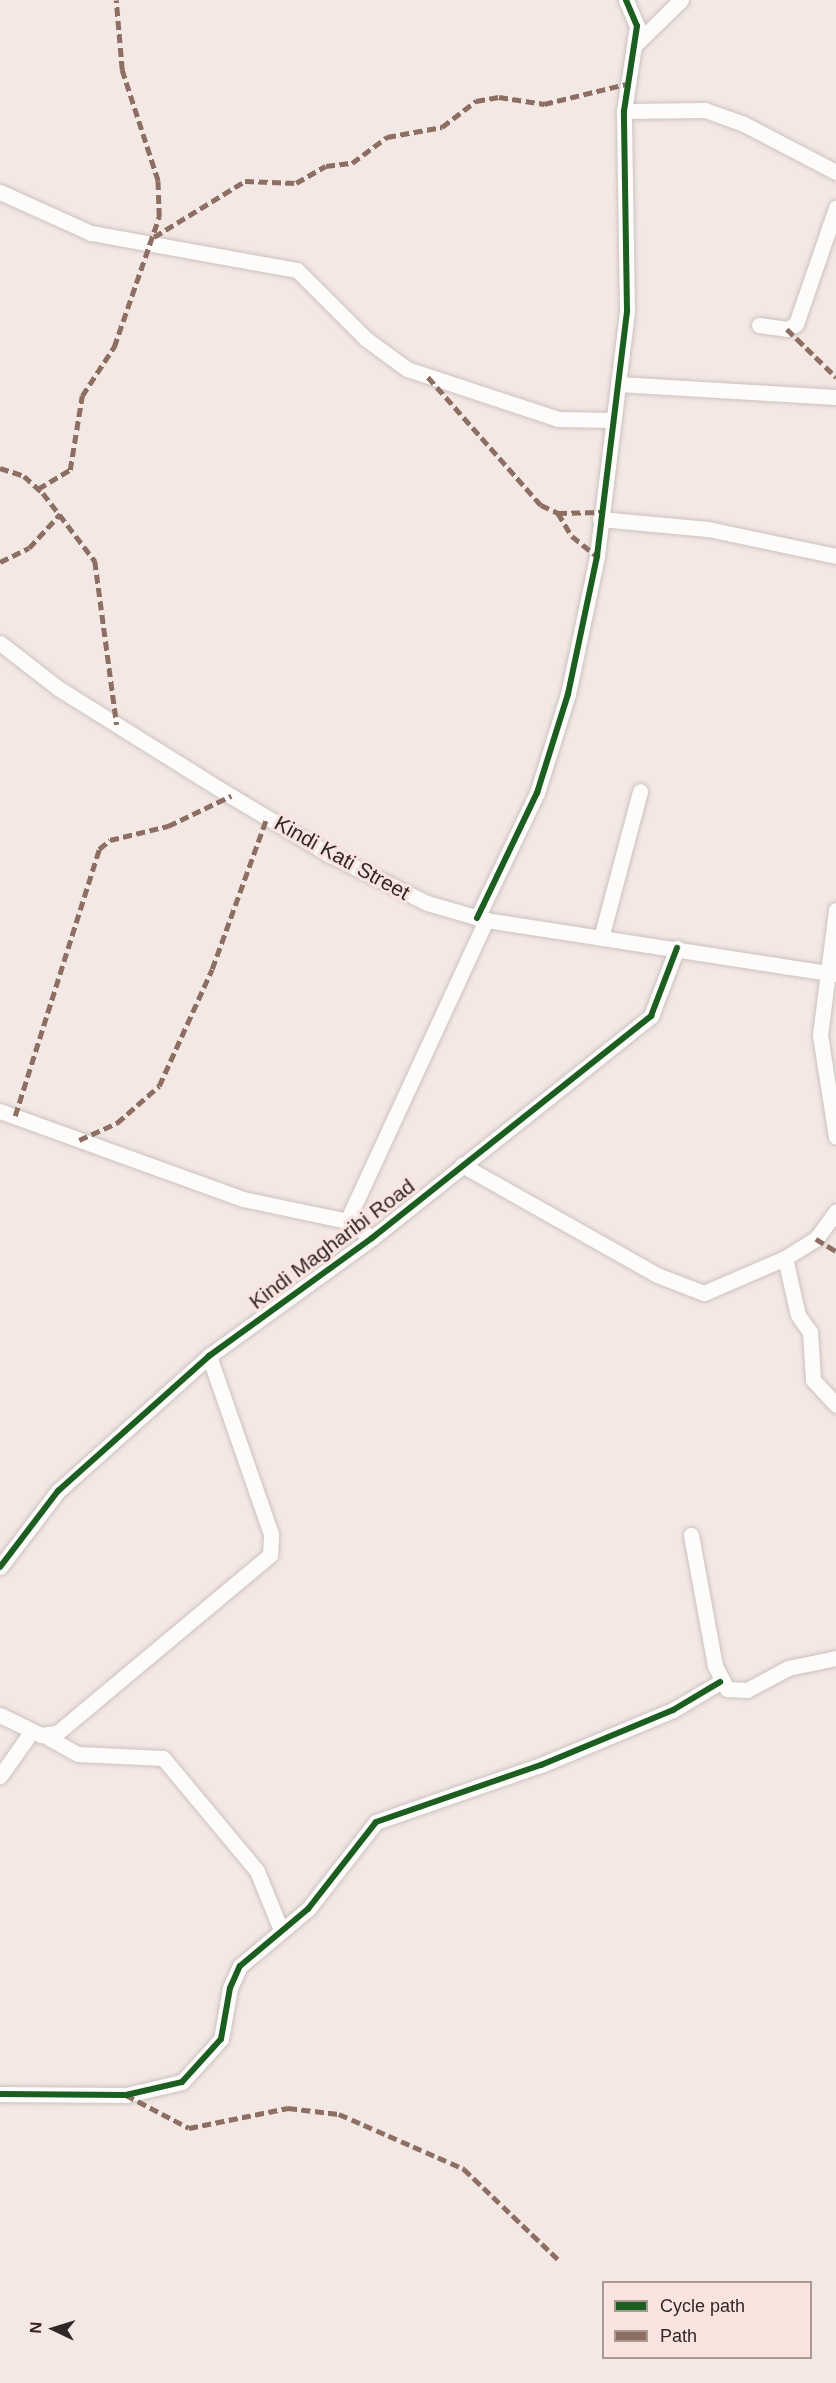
<!DOCTYPE html>
<html>
<head>
<meta charset="utf-8">
<style>
  body { margin:0 }
  #map { position:relative; width:836px; height:2383px; overflow:hidden; background:#f4e8e5; font-family:Arial,sans-serif }
  div>[style] { position:absolute }
  .roads { filter:drop-shadow(0 0 2px #cbc2bf) drop-shadow(0 0 2px #cbc2bf) }
  .street>* { height:15px; margin:-7.5px; padding:0 7.5px; transform-origin:7.5px; border-radius:7.5px; background:#fdfcfb }
  .quiet>* { height:4.5px; margin-top:-2.25px; transform-origin:0; background:repeating-linear-gradient(90deg,#8d6e63 0 9px,transparent 0 13.5px) }
  .cycleway>* { height:6px; margin:-3px; padding:0 3px; transform-origin:3px; border-radius:3px; background:#1b5e20 }
  span { translate:-50% -50%; white-space:nowrap; text-align:center; line-height:1.15; -webkit-text-stroke:6px #fae4df; paint-order:stroke }
  .street-label { font-size:21px; color:#302826 }
  .legend { position:absolute; left:602px; top:2281px; width:210px; height:78px; box-sizing:border-box; background:#fae4df; border:2px solid #a99995; margin:0; padding:8px 10px; list-style:none; font-size:18px; color:#302826 }
  .legend li { display:flex; align-items:center; gap:12px; height:30px }
  .legend b { width:30px; border:2px solid #a99995 }
  .north { position:absolute; left:24px; top:2299px; width:60px; height:60px; -webkit-text-stroke:4px #fae4df; paint-order:stroke; rotate:274deg; font-size:16px; font-weight:700; line-height:24px; text-align:center; color:#302826 }
  .north::after { content:''; display:block; margin:auto; width:21px; height:27px; background:#302826; clip-path:polygon(50% 0,100% 100%,50% 72%,0 100%) }
</style>
</head>
<body>
<div id="map">
  <div class="roads">
    <div class="street">
      <i style="left:636px;top:44px;width:63px;rotate:-44.4deg"></i>
      <i style="left:624px;top:111px;width:81px;rotate:-0.7deg"></i>
      <i style="left:705px;top:110px;width:41px;rotate:19.7deg"></i>
      <i style="left:744px;top:124px;width:104px;rotate:27.6deg"></i>
      <i style="left:0;top:192px;width:100px;rotate:24.3deg"></i>
      <i style="left:91px;top:233px;width:209px;rotate:10.2deg"></i>
      <i style="left:297px;top:270px;width:98px;rotate:45deg"></i>
      <i style="left:366px;top:339px;width:51px;rotate:36.2deg"></i>
      <i style="left:407px;top:369px;width:159px;rotate:18.3deg"></i>
      <i style="left:558px;top:419px;width:55px;rotate:1deg"></i>
      <i style="left:759px;top:325px;width:28px;rotate:8deg"></i>
      <i style="left:787px;top:329px;width:10px;rotate:-29deg"></i>
      <i style="left:796px;top:324px;width:123px;rotate:-71deg"></i>
      <i style="left:618px;top:384px;width:218px;rotate:3.4deg"></i>
      <i style="left:600px;top:519px;width:108px;rotate:5.3deg"></i>
      <i style="left:708px;top:529px;width:131px;rotate:11.9deg"></i>
      <i style="left:0;top:643px;width:73px;rotate:37.8deg"></i>
      <i style="left:58px;top:688px;width:204px;rotate:32deg"></i>
      <i style="left:231px;top:796px;width:115px;rotate:30.8deg"></i>
      <i style="left:330px;top:855px;width:108px;rotate:26.3deg"></i>
      <i style="left:427px;top:903px;width:61px;rotate:16.1deg"></i>
      <i style="left:486px;top:920px;width:354px;rotate:8.8deg"></i>
      <i style="left:836px;top:910px;width:126px;rotate:97.3deg"></i>
      <i style="left:820px;top:1035px;width:103px;rotate:81.1deg"></i>
      <i style="left:477px;top:918px;width:139px;rotate:-64.4deg"></i>
      <i style="left:537px;top:793px;width:104px;rotate:-72.6deg"></i>
      <i style="left:568px;top:694px;width:141px;rotate:-78.1deg"></i>
      <i style="left:597px;top:556px;width:247px;rotate:-83deg"></i>
      <i style="left:627px;top:311px;width:200px;rotate:-90.9deg"></i>
      <i style="left:624px;top:111px;width:86px;rotate:-81.3deg"></i>
      <i style="left:637px;top:26px;width:28px;rotate:-113deg"></i>
      <i style="left:601px;top:938px;width:152px;rotate:-75.1deg"></i>
      <i style="left:0;top:1111px;width:258px;rotate:19.9deg"></i>
      <i style="left:243px;top:1199px;width:106px;rotate:11.9deg"></i>
      <i style="left:347px;top:1221px;width:30px;rotate:34deg"></i>
      <i style="left:462px;top:1165px;width:224px;rotate:29.4deg"></i>
      <i style="left:657px;top:1275px;width:50px;rotate:21deg"></i>
      <i style="left:704px;top:1293px;width:88px;rotate:-23.4deg"></i>
      <i style="left:785px;top:1258px;width:36px;rotate:-32deg"></i>
      <i style="left:816px;top:1239px;width:34px;rotate:-54deg"></i>
      <i style="left:347px;top:1221px;width:332px;rotate:-65.2deg"></i>
      <i style="left:785px;top:1258px;width:58px;rotate:77.2deg"></i>
      <i style="left:798px;top:1315px;width:21px;rotate:55deg"></i>
      <i style="left:810px;top:1332px;width:48px;rotate:86.4deg"></i>
      <i style="left:813px;top:1380px;width:34px;rotate:47deg"></i>
      <i style="left:691px;top:1535px;width:133px;rotate:79.6deg"></i>
      <i style="left:715px;top:1666px;width:26px;rotate:62deg"></i>
      <i style="left:727px;top:1689px;width:20px;rotate:3deg"></i>
      <i style="left:747px;top:1690px;width:47px;rotate:-28.2deg"></i>
      <i style="left:788px;top:1668px;width:49px;rotate:-11.8deg"></i>
      <i style="left:0;top:1567px;width:96px;rotate:-52.7deg"></i>
      <i style="left:58px;top:1491px;width:203px;rotate:-41.8deg"></i>
      <i style="left:209px;top:1356px;width:201px;rotate:-35.9deg"></i>
      <i style="left:372px;top:1238px;width:357px;rotate:-38.5deg"></i>
      <i style="left:651px;top:1016px;width:73px;rotate:-69.1deg"></i>
      <i style="left:0;top:1715px;width:46px;rotate:26deg"></i>
      <i style="left:41px;top:1735px;width:16px;rotate:-7deg"></i>
      <i style="left:57px;top:1733px;width:278px;rotate:-39.9deg"></i>
      <i style="left:270px;top:1555px;width:21px;rotate:-87deg"></i>
      <i style="left:271px;top:1534px;width:188px;rotate:-109.2deg"></i>
      <i style="left:47px;top:1737px;width:35px;rotate:29deg"></i>
      <i style="left:78px;top:1754px;width:85px;rotate:2.7deg"></i>
      <i style="left:163px;top:1758px;width:147px;rotate:50.2deg"></i>
      <i style="left:257px;top:1871px;width:64px;rotate:67.9deg"></i>
      <i style="left:0;top:1776px;width:55px;rotate:-54.6deg"></i>
      <i style="left:0;top:2094px;width:126px;rotate:0.5deg"></i>
      <i style="left:126px;top:2095px;width:57px;rotate:-13.1deg"></i>
      <i style="left:182px;top:2082px;width:58px;rotate:-47.8deg"></i>
      <i style="left:221px;top:2039px;width:52px;rotate:-80deg"></i>
      <i style="left:230px;top:1988px;width:24px;rotate:-66deg"></i>
      <i style="left:240px;top:1966px;width:89px;rotate:-40deg"></i>
      <i style="left:308px;top:1909px;width:110px;rotate:-52deg"></i>
      <i style="left:376px;top:1822px;width:175px;rotate:-19.1deg"></i>
      <i style="left:541px;top:1765px;width:143px;rotate:-22.6deg"></i>
      <i style="left:673px;top:1710px;width:55px;rotate:-30.8deg"></i>
    </div>
  </div>
  <div class="quiet">
    <i style="left:154px;top:237px;width:107px;rotate:-31.6deg"></i>
    <i style="left:245px;top:181px;width:51px;rotate:2.2deg"></i>
    <i style="left:296px;top:183px;width:34px;rotate:-30deg"></i>
    <i style="left:326px;top:166px;width:26px;rotate:-7deg"></i>
    <i style="left:352px;top:163px;width:44px;rotate:-36.6deg"></i>
    <i style="left:387px;top:137px;width:56px;rotate:-10.3deg"></i>
    <i style="left:442px;top:127px;width:43px;rotate:-37.4deg"></i>
    <i style="left:476px;top:101px;width:23px;rotate:-10deg"></i>
    <i style="left:499px;top:97px;width:46px;rotate:8.8deg"></i>
    <i style="left:544px;top:104px;width:84px;rotate:-13.7deg"></i>
    <i style="left:787px;top:329px;width:69px;rotate:44.4deg"></i>
    <i style="left:428px;top:377px;width:171px;rotate:48.6deg"></i>
    <i style="left:541px;top:505px;width:19px;rotate:25deg"></i>
    <i style="left:558px;top:513px;width:43px;rotate:-1.3deg"></i>
    <i style="left:0;top:468px;width:25px;rotate:18deg"></i>
    <i style="left:24px;top:476px;width:25px;rotate:42deg"></i>
    <i style="left:43px;top:493px;width:86px;rotate:52.6deg"></i>
    <i style="left:95px;top:561px;width:165px;rotate:82.4deg"></i>
    <i style="left:38px;top:489px;width:37px;rotate:-31deg"></i>
    <i style="left:70px;top:470px;width:75px;rotate:-80.8deg"></i>
    <i style="left:82px;top:396px;width:59px;rotate:-56.9deg"></i>
    <i style="left:114px;top:347px;width:138px;rotate:-70.9deg"></i>
    <i style="left:159px;top:217px;width:36px;rotate:-92deg"></i>
    <i style="left:158px;top:181px;width:117px;rotate:-108deg"></i>
    <i style="left:122px;top:70px;width:70px;rotate:-94.9deg"></i>
    <i style="left:558px;top:513px;width:27px;rotate:59deg"></i>
    <i style="left:572px;top:536px;width:32px;rotate:39deg"></i>
    <i style="left:0;top:562px;width:32px;rotate:-26deg"></i>
    <i style="left:29px;top:548px;width:46px;rotate:-47.6deg"></i>
    <i style="left:15px;top:1116px;width:280px;rotate:-72.5deg"></i>
    <i style="left:99px;top:849px;width:14px;rotate:-39deg"></i>
    <i style="left:110px;top:840px;width:60px;rotate:-13.6deg"></i>
    <i style="left:168px;top:826px;width:70px;rotate:-25.5deg"></i>
    <i style="left:79px;top:1140px;width:42px;rotate:-24.1deg"></i>
    <i style="left:117px;top:1123px;width:56px;rotate:-41.4deg"></i>
    <i style="left:159px;top:1086px;width:128px;rotate:-65.6deg"></i>
    <i style="left:212px;top:969px;width:162px;rotate:-70.1deg"></i>
    <i style="left:816px;top:1239px;width:23px;rotate:31deg"></i>
    <i style="left:126px;top:2095px;width:71px;rotate:27.6deg"></i>
    <i style="left:189px;top:2128px;width:101px;rotate:-11.4deg"></i>
    <i style="left:288px;top:2108px;width:51px;rotate:6.7deg"></i>
    <i style="left:339px;top:2114px;width:137px;rotate:23.7deg"></i>
    <i style="left:464px;top:2169px;width:133px;rotate:43.8deg"></i>
  </div>
  <div class="cycleway">
    <i style="left:477px;top:918px;width:139px;rotate:-64.4deg"></i>
    <i style="left:537px;top:793px;width:104px;rotate:-72.6deg"></i>
    <i style="left:568px;top:694px;width:141px;rotate:-78.1deg"></i>
    <i style="left:597px;top:556px;width:247px;rotate:-83deg"></i>
    <i style="left:627px;top:311px;width:200px;rotate:-90.9deg"></i>
    <i style="left:624px;top:111px;width:86px;rotate:-81.3deg"></i>
    <i style="left:637px;top:26px;width:28px;rotate:-113deg"></i>
    <i style="left:0;top:1567px;width:96px;rotate:-52.7deg"></i>
    <i style="left:58px;top:1491px;width:203px;rotate:-41.8deg"></i>
    <i style="left:209px;top:1356px;width:201px;rotate:-35.9deg"></i>
    <i style="left:372px;top:1238px;width:357px;rotate:-38.5deg"></i>
    <i style="left:651px;top:1016px;width:73px;rotate:-69.1deg"></i>
    <i style="left:0;top:2094px;width:126px;rotate:0.5deg"></i>
    <i style="left:126px;top:2095px;width:57px;rotate:-13.1deg"></i>
    <i style="left:182px;top:2082px;width:58px;rotate:-47.8deg"></i>
    <i style="left:221px;top:2039px;width:52px;rotate:-80deg"></i>
    <i style="left:230px;top:1988px;width:24px;rotate:-66deg"></i>
    <i style="left:240px;top:1966px;width:89px;rotate:-40deg"></i>
    <i style="left:308px;top:1909px;width:110px;rotate:-52deg"></i>
    <i style="left:376px;top:1822px;width:175px;rotate:-19.1deg"></i>
    <i style="left:541px;top:1765px;width:143px;rotate:-22.6deg"></i>
    <i style="left:673px;top:1710px;width:55px;rotate:-30.8deg"></i>
  </div>
  <div class="street-label">
    <span style="left:342px;top:858px;rotate:29deg">Kindi Kati Street</span>
    <span style="left:332px;top:1244px;rotate:-37deg">Kindi Magharibi Road</span>
  </div>
  <ul class="legend">
  <li><b style="height:8px;background:#1b5e20"></b>Cycle path</li>
  <li><b style="height:8px;background:#8d6e63"></b>Path</li>
  </ul>
  <div class="north">N</div>
</div>
</body>
</html>
